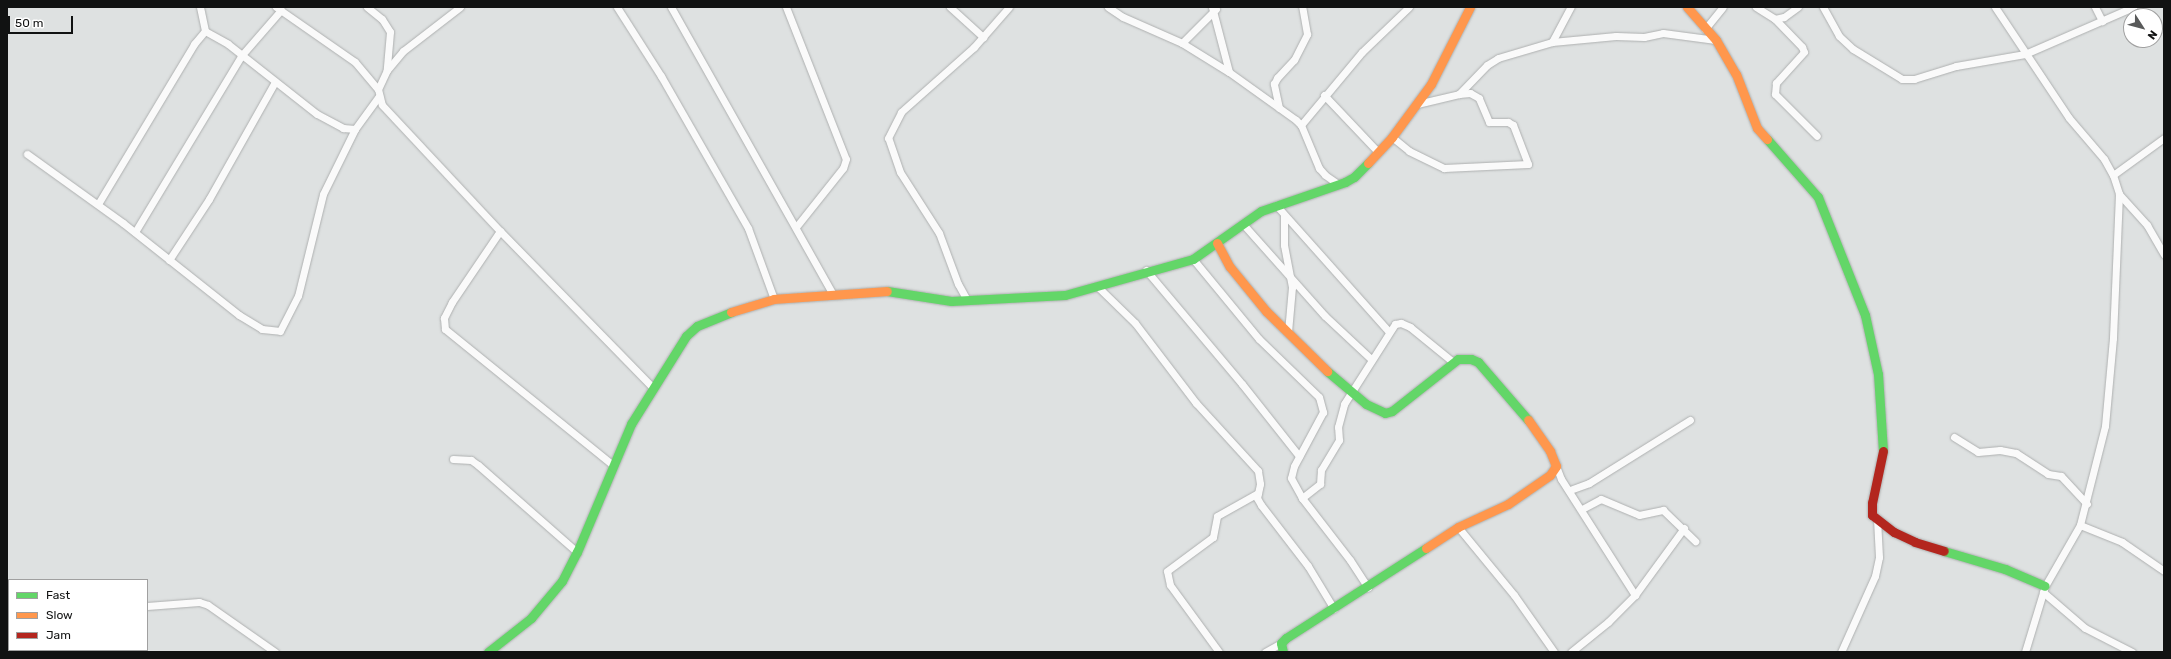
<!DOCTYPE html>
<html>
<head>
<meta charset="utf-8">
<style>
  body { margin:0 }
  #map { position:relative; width:2171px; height:659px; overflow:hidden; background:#dee1e1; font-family:Rubik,sans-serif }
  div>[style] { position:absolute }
  .roads { filter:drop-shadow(0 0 1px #aeb0b0) drop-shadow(0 0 1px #aeb0b0) }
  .street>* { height:7px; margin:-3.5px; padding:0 3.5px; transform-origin:3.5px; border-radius:3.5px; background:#fafafa }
  .fast>* { height:9px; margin:-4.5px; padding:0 4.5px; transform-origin:4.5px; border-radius:4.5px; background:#63d668 }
  .slow>* { height:9px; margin:-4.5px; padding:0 4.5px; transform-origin:4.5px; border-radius:4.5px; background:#ff974d }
  .jam>* { height:9px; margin:-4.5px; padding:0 4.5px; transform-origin:4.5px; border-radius:4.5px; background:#b3261e }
  span { translate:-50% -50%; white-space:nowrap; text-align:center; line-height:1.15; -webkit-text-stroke:3px #fff; paint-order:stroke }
  .frame { position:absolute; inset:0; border:8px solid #111212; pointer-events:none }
  .legend { position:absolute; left:8px; top:579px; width:140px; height:72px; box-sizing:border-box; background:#fff; border:1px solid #a0a0a0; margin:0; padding:5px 7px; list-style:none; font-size:12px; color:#111212 }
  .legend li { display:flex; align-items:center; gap:8px; height:20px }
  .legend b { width:20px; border:1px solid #a0a0a0 }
  .north { position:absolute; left:2123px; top:8px; width:40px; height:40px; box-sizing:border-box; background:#fff; border:1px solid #a0a0a0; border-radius:50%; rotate:126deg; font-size:11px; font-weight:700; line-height:16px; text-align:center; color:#111212 }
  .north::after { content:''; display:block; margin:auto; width:14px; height:18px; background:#595a5a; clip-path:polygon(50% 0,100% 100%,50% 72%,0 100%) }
  .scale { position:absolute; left:8px; top:16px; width:65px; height:18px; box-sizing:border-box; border:2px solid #111212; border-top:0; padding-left:5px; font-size:12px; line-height:14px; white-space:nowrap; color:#111212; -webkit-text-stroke:3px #fff; paint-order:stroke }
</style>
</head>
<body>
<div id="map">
  <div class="roads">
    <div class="street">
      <i style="left:200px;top:7px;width:25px;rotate:78deg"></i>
      <i style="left:276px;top:7px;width:96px;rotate:34.8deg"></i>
      <i style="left:355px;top:62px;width:35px;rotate:50deg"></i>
      <i style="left:367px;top:7px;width:19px;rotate:39deg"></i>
      <i style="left:382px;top:19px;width:15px;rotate:58deg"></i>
      <i style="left:390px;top:32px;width:38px;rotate:95deg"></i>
      <i style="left:460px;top:7px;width:72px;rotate:142.3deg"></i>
      <i style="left:403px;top:51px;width:25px;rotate:130deg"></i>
      <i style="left:387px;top:70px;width:21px;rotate:115deg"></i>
      <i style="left:378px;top:89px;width:16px;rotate:76deg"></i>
      <i style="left:382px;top:105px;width:173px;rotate:46.9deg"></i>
      <i style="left:500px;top:231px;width:218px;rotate:45.7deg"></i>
      <i style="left:617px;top:7px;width:82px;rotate:57.5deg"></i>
      <i style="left:661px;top:76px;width:175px;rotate:60.2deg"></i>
      <i style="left:748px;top:228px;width:76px;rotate:69.9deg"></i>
      <i style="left:671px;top:7px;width:330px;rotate:60.6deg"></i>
      <i style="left:786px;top:7px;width:163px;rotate:68.5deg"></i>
      <i style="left:846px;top:159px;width:9px;rotate:108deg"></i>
      <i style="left:843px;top:168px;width:75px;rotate:128.5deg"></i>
      <i style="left:950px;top:7px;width:45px;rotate:42.3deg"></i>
      <i style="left:1108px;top:7px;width:18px;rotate:34deg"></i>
      <i style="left:1123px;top:17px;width:64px;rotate:23.8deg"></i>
      <i style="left:1182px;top:43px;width:55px;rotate:31.7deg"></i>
      <i style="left:1229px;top:72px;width:82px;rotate:35.6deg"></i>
      <i style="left:1296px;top:120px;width:7px;rotate:45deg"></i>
      <i style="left:1301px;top:125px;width:47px;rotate:67.3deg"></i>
      <i style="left:1319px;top:168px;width:9px;rotate:49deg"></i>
      <i style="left:1325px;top:175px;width:16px;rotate:35deg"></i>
      <i style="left:1212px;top:7px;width:67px;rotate:75.3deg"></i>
      <i style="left:1756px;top:7px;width:22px;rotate:32deg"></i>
      <i style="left:1775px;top:19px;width:9px;rotate:-13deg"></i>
      <i style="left:1784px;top:17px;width:17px;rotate:-36deg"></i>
      <i style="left:1823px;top:7px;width:33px;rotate:61deg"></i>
      <i style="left:1839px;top:36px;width:19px;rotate:43deg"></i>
      <i style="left:1853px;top:49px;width:57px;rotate:31.5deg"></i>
      <i style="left:1902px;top:79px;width:12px"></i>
      <i style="left:1914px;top:79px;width:44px;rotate:-17.2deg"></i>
      <i style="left:1956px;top:66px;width:70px;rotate:-9.9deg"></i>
      <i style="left:2025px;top:54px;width:118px;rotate:-23.5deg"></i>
      <i style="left:1995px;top:7px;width:133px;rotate:56.3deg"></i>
      <i style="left:2069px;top:118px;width:54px;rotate:49.5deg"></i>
      <i style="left:2104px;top:159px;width:18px;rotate:61deg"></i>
      <i style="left:2113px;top:175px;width:20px;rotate:72deg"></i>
      <i style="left:2119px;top:194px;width:144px;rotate:92.4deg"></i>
      <i style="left:2113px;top:338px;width:88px;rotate:95.2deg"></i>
      <i style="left:2105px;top:426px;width:102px;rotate:104.2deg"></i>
      <i style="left:2080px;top:525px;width:70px;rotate:119.8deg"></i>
      <i style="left:2045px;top:586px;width:69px;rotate:106.9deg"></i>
      <i style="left:2095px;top:7px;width:16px;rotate:63deg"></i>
      <i style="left:1775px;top:19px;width:39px;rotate:46deg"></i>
      <i style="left:1802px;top:47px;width:5px;rotate:68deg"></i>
      <i style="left:1804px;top:52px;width:42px;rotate:132.1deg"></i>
      <i style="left:1776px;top:83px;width:11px;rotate:95deg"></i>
      <i style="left:1775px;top:94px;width:59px;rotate:45deg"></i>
      <i style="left:1705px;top:29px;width:28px;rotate:-51deg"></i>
      <i style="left:1552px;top:42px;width:64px;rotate:-5.4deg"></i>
      <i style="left:1616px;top:36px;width:28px;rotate:2deg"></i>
      <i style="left:1644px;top:37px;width:19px;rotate:-12deg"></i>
      <i style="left:1663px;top:33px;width:53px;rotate:7.5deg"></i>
      <i style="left:1182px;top:43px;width:48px;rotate:-45deg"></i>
      <i style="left:1324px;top:95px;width:79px;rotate:46.5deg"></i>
      <i style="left:1417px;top:104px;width:43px;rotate:-13.4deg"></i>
      <i style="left:1459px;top:94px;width:40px;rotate:-46deg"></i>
      <i style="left:1487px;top:65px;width:13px;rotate:-32deg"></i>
      <i style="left:1498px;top:58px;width:56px;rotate:-16.5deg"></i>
      <i style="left:1552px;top:42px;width:40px;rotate:-62deg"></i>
      <i style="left:1279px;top:108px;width:25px;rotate:-102deg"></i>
      <i style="left:1274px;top:84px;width:7px;rotate:-63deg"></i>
      <i style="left:1277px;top:78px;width:25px;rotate:-47deg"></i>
      <i style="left:1294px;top:60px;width:29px;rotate:-63deg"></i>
      <i style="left:1307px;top:34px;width:27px;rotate:-100deg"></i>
      <i style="left:1301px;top:125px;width:95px;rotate:-50.1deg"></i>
      <i style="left:1362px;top:52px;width:65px;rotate:-43.8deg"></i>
      <i style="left:1392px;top:137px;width:22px;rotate:39deg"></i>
      <i style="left:1409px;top:151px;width:39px;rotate:26deg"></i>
      <i style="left:1444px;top:168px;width:84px;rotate:-2.7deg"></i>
      <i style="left:1528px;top:164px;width:42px;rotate:-111deg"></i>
      <i style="left:1513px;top:125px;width:6px;rotate:-149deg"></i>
      <i style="left:1508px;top:122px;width:19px;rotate:180deg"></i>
      <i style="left:1489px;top:122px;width:26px;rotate:-113deg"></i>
      <i style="left:1479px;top:98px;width:10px;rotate:-151deg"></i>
      <i style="left:1470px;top:93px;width:11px;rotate:175deg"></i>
      <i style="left:27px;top:154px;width:118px;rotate:35.7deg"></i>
      <i style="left:123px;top:223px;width:148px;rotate:38.4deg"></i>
      <i style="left:239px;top:315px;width:27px;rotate:31deg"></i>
      <i style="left:262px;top:329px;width:18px;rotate:6deg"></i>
      <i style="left:280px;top:331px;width:39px;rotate:-63deg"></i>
      <i style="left:298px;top:296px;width:105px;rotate:-76.2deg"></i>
      <i style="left:323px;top:194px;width:72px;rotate:-63.8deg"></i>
      <i style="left:355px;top:129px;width:41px;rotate:-54deg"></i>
      <i style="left:2113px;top:175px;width:63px;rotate:-36deg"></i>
      <i style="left:2119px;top:194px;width:42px;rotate:47.9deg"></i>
      <i style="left:2147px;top:225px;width:34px;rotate:60deg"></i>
      <i style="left:98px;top:204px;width:187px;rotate:-59deg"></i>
      <i style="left:194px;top:44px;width:17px;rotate:-50deg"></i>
      <i style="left:205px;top:31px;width:26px;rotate:29deg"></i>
      <i style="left:228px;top:44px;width:113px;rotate:38.2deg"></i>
      <i style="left:317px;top:114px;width:30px;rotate:28deg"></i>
      <i style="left:343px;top:128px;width:12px;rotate:5deg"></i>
      <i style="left:1276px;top:205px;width:170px;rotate:48.3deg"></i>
      <i style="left:1284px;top:215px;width:30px;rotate:90deg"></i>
      <i style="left:1284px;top:245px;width:43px;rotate:79.2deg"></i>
      <i style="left:1292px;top:287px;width:45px;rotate:95.1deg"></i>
      <i style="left:1243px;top:224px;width:123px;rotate:48.3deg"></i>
      <i style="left:1325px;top:316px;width:63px;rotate:43.1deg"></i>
      <i style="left:500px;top:231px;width:86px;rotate:124.1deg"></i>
      <i style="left:452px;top:302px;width:18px;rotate:117deg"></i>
      <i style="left:444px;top:318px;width:11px;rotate:85deg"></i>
      <i style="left:445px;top:329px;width:216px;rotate:39deg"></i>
      <i style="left:135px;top:232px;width:205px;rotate:-58.9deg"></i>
      <i style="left:241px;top:56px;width:61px;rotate:-49deg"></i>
      <i style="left:1193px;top:259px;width:104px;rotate:50.5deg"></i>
      <i style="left:1259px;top:339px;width:83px;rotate:44deg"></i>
      <i style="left:1319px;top:397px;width:16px;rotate:75deg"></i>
      <i style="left:1323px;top:412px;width:61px;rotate:118.2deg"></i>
      <i style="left:1294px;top:466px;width:12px;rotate:104deg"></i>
      <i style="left:1291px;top:478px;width:23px;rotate:61deg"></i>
      <i style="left:1302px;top:498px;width:78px;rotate:52.3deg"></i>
      <i style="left:1350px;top:560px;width:33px;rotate:57deg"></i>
      <i style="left:169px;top:260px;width:73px;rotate:-56.7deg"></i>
      <i style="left:209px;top:199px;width:134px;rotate:-60.6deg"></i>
      <i style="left:1146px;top:270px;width:149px;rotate:49.9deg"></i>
      <i style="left:1242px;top:384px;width:92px;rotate:51.6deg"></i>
      <i style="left:1097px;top:286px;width:53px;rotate:44.2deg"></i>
      <i style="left:1135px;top:323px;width:101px;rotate:52.7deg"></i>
      <i style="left:1196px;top:403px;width:92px;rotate:47.6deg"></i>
      <i style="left:1258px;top:471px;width:13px;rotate:81deg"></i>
      <i style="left:1260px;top:484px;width:14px;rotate:102deg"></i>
      <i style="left:1257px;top:498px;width:8px;rotate:60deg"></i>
      <i style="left:1261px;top:505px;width:77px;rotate:52.4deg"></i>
      <i style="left:1308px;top:566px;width:50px;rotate:58.8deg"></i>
      <i style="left:967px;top:300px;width:18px;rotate:-119deg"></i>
      <i style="left:958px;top:284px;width:54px;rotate:-110.4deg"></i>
      <i style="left:939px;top:233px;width:72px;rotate:-122.6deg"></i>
      <i style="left:900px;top:172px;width:36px;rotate:-109deg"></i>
      <i style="left:888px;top:138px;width:29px;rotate:-63deg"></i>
      <i style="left:901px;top:112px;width:98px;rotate:-41.7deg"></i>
      <i style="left:974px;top:47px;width:53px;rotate:-48.8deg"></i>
      <i style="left:1954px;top:437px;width:28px;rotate:32deg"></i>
      <i style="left:1978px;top:452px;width:22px;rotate:-5deg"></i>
      <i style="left:2000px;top:450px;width:16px;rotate:11deg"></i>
      <i style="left:2016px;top:453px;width:38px;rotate:33deg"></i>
      <i style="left:2048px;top:474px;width:13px;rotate:9deg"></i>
      <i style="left:2061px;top:476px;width:38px;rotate:47deg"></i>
      <i style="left:453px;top:459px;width:18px;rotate:3deg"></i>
      <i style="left:471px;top:460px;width:9px;rotate:36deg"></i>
      <i style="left:478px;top:465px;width:132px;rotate:41.3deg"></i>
      <i style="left:1556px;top:466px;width:14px;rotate:69deg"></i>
      <i style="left:1561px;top:479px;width:138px;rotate:57.5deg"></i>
      <i style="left:1570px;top:490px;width:20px;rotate:-20deg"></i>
      <i style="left:1589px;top:483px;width:119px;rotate:-32deg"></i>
      <i style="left:1302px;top:498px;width:23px;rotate:-38deg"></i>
      <i style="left:1320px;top:484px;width:14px;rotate:-86deg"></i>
      <i style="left:1321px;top:470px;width:35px;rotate:-59deg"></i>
      <i style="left:1339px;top:440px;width:13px;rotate:-94deg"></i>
      <i style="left:1338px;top:427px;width:24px;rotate:-75deg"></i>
      <i style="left:1344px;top:404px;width:95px;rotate:-57.5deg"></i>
      <i style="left:1395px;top:324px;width:6px;rotate:-9deg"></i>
      <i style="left:1401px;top:323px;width:10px;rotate:24deg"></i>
      <i style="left:1410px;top:327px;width:55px;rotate:39.1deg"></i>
      <i style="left:1582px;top:509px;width:21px;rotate:-28deg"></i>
      <i style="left:1601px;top:499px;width:41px;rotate:22.8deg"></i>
      <i style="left:1639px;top:515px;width:25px;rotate:-12deg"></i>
      <i style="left:1663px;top:510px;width:45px;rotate:44.1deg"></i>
      <i style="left:2080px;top:525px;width:45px;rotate:22deg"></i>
      <i style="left:2122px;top:542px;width:51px;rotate:34.6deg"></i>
      <i style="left:1458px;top:527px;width:88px;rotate:50.5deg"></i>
      <i style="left:1514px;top:595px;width:70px;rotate:54.9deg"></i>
      <i style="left:2043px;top:592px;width:55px;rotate:40.6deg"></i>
      <i style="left:2085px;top:628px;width:53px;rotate:27.1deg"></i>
      <i style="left:147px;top:606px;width:52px;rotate:-4.4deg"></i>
      <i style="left:199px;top:602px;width:9px;rotate:18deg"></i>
      <i style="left:208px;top:605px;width:82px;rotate:35deg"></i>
      <i style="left:7px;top:616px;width:2px"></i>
      <i style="left:1219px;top:652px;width:83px;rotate:-126.2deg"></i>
      <i style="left:1170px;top:585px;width:14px;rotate:-102deg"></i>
      <i style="left:1167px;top:571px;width:57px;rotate:-36.5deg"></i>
      <i style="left:1213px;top:537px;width:21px;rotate:-79deg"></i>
      <i style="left:1217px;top:516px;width:47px;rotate:-29.3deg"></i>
      <i style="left:1265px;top:652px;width:18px;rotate:-29deg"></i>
      <i style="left:1571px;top:652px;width:48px;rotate:-39deg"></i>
      <i style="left:1608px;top:622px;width:38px;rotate:-45deg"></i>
      <i style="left:1635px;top:595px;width:83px;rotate:-53.8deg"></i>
      <i style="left:1841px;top:652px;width:83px;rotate:-65.9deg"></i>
      <i style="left:1875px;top:576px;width:19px;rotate:-78deg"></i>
      <i style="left:1879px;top:557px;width:36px;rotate:-93deg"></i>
    </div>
    <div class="fast">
      <i style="left:1767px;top:139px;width:77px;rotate:48.7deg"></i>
      <i style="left:1818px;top:197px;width:127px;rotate:68.3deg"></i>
      <i style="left:1865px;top:315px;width:60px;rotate:77.6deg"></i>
      <i style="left:1878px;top:374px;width:77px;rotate:86.3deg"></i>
      <i style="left:887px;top:291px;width:65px;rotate:8.9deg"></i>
      <i style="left:951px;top:301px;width:114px;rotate:-3deg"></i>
      <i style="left:1065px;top:295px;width:133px;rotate:-15.7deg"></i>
      <i style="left:1193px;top:259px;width:83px;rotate:-35.2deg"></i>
      <i style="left:1261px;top:211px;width:89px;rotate:-19deg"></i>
      <i style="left:1345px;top:182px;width:10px;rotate:-29deg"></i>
      <i style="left:1354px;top:177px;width:20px;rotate:-45deg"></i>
      <i style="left:1327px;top:371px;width:51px;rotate:40.2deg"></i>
      <i style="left:1366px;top:404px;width:21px;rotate:25deg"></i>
      <i style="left:1385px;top:413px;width:7px;rotate:-16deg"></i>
      <i style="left:1392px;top:411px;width:84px;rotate:-38.2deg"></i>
      <i style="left:1458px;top:359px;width:13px"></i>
      <i style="left:1471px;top:359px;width:8px;rotate:23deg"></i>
      <i style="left:1478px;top:362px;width:77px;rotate:49.2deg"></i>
      <i style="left:1944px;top:551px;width:64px;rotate:16.4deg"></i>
      <i style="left:2005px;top:569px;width:43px;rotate:23deg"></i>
      <i style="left:488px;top:652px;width:55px;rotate:-38.3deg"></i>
      <i style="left:531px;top:618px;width:48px;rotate:-50deg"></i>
      <i style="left:562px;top:581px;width:33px;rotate:-63deg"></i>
      <i style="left:577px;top:552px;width:139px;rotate:-67.1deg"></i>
      <i style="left:631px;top:424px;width:104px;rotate:-58deg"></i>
      <i style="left:686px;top:336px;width:15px;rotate:-42deg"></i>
      <i style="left:697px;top:326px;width:37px;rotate:-22deg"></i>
      <i style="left:1283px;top:652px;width:9px;rotate:-103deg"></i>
      <i style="left:1281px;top:643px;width:7px;rotate:-45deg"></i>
      <i style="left:1286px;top:638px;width:166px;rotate:-32.7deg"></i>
    </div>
    <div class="slow">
      <i style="left:1687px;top:7px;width:44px;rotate:48.7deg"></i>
      <i style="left:1716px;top:40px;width:39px;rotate:60deg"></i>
      <i style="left:1736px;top:74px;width:58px;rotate:68.7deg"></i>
      <i style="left:1757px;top:128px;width:15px;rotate:48deg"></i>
      <i style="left:1368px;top:163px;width:35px;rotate:-47deg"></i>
      <i style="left:1392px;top:137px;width:66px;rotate:-53.7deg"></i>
      <i style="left:1431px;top:84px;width:86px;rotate:-63.1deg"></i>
      <i style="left:1217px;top:243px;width:27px;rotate:62deg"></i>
      <i style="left:1230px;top:267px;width:57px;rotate:50.7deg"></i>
      <i style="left:1266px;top:311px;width:86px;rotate:44.5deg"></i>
      <i style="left:731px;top:312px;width:45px;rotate:-16.8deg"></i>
      <i style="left:774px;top:299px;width:113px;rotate:-4deg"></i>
      <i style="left:1426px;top:548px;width:38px;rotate:-33deg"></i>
      <i style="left:1458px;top:527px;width:55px;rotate:-24.7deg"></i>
      <i style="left:1508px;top:504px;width:51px;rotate:-34.6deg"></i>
      <i style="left:1550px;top:475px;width:11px;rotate:-56deg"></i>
      <i style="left:1556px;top:466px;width:16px;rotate:-112deg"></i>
      <i style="left:1550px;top:451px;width:38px;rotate:-125deg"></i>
    </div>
    <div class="jam">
      <i style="left:1883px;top:451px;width:53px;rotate:101.9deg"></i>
      <i style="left:1872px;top:503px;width:12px;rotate:90deg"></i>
      <i style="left:1872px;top:515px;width:28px;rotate:38deg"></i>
      <i style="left:1894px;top:532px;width:23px;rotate:25deg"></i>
      <i style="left:1915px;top:542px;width:30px;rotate:17deg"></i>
    </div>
  </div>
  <div class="frame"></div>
  <ul class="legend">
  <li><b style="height:5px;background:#63d668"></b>Fast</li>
  <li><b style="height:5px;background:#ff974d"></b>Slow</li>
  <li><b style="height:5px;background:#b3261e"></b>Jam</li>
  </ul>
  <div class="north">N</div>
  <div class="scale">50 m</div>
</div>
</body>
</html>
